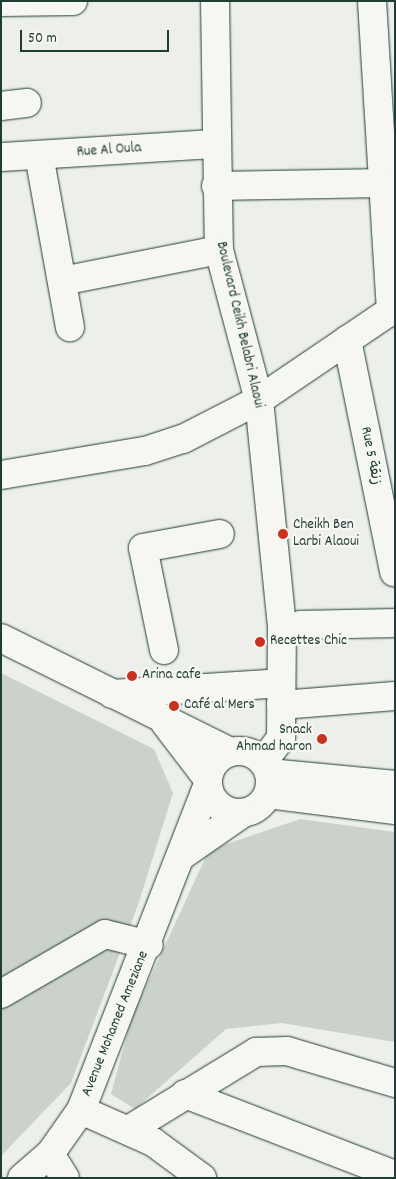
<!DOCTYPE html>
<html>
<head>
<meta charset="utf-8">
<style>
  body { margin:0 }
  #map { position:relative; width:396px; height:1179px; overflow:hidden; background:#edefea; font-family:Dekko,"Playpen Sans Arabic",sans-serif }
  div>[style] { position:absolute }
  .green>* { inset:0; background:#cbd2cc }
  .roads { filter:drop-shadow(0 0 1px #1f3d34) drop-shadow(0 0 1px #1f3d34) }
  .minor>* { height:28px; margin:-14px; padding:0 14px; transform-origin:14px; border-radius:14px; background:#f6f6f2 }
  .minor>.ring { margin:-14px; padding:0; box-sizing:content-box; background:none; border:28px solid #f6f6f2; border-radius:50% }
  .dots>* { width:14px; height:14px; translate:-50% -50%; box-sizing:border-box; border:2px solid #f6f6f2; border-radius:50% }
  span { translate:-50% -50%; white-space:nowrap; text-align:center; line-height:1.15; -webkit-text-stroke:4.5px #f6f6f2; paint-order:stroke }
  .street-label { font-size:15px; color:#1f3d34 }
  .poi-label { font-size:15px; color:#1f3d34 }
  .left { translate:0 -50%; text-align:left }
  .right { translate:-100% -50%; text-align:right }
  .frame { position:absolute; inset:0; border:2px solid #1f3d34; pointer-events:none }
  .scale { position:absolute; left:20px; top:30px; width:149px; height:22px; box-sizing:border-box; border:2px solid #1f3d34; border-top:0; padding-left:6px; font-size:15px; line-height:18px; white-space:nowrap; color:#1f3d34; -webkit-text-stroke:4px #f6f6f2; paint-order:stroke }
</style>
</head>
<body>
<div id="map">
  <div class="green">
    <i style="clip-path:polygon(1px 673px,154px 749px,173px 793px,139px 902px,71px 1083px,1px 1156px)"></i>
    <i style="clip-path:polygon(300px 819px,395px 832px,395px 1042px,282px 1023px,226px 1029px,135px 1109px,111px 1094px,131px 1019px,209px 850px)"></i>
  </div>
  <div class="roads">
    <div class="minor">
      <i style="left:215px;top:1px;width:249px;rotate:89.1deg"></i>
      <i style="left:219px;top:250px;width:155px;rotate:75.1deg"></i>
      <i style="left:259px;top:400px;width:226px;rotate:84.2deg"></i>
      <i style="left:282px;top:625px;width:113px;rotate:90.5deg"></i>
      <i style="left:281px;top:738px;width:30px;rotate:127deg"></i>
      <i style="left:372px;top:1px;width:312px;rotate:86.5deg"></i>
      <i style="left:1px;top:2px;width:72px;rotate:-0.8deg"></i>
      <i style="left:1px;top:106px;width:26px;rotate:-7deg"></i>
      <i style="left:39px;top:155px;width:175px;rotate:79.8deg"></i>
      <i style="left:1px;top:157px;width:215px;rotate:-3.5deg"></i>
      <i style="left:216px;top:186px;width:168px;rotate:-1deg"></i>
      <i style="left:62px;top:281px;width:160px;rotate:-11.2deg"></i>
      <i style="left:347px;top:340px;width:237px;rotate:78.5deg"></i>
      <i style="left:1px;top:475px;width:146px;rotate:-9.5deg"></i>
      <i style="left:145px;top:451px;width:40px;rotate:-18deg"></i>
      <i style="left:183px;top:439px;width:85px;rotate:-27.2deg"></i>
      <i style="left:259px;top:400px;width:164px;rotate:-34.1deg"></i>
      <i style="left:300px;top:625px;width:95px;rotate:-1.2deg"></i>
      <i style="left:1px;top:638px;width:254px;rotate:26.4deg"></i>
      <i style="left:164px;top:650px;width:104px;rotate:-101.6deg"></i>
      <i style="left:143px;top:548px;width:78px;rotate:-10.3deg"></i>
      <i style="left:112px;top:694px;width:168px;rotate:-3.7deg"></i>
      <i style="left:281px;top:705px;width:114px;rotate:-4.5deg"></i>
      <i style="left:165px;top:723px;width:69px;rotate:52.6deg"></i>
      <i class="ring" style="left:208px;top:751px;width:34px;height:34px"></i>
      <i style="left:269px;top:773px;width:127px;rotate:5.4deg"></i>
      <i style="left:268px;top:794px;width:128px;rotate:7.2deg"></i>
      <i style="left:184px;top:854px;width:72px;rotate:-34.8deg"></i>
      <i style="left:1px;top:994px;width:120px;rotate:-30deg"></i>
      <i style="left:105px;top:934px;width:45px;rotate:14deg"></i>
      <i style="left:185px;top:1094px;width:225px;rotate:21.1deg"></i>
      <i style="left:81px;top:1110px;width:79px;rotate:24deg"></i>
      <i style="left:153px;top:1142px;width:61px;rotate:36.3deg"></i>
      <i style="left:130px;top:1129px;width:148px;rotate:-31.4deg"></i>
      <i style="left:256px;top:1052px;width:31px;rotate:-2deg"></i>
      <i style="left:287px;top:1051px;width:113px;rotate:16.5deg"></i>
      <i style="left:50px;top:1154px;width:28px;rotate:58deg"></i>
      <i style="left:22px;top:1178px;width:37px;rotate:-41deg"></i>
      <i style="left:50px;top:1154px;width:54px;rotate:-54.8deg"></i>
      <i style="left:81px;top:1110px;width:347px;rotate:-68.7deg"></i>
    </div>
  </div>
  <div class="dots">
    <i style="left:283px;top:534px;background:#c8321e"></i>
    <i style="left:260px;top:642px;background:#c8321e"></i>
    <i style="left:132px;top:676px;background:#c8321e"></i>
    <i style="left:174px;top:706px;background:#c8321e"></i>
    <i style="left:322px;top:739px;background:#c8321e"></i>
  </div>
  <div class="street-label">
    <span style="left:109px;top:151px;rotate:-4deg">Rue Al Oula</span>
    <span style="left:239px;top:325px;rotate:77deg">Boulevard Ceikh Belabri Alaoui</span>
    <span style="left:370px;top:456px;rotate:79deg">Rue 5 زنقة</span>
    <span style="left:116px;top:1024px;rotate:-68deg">Avenue Mohamed Ameziane</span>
  </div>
  <div class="poi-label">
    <span class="left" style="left:293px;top:534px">Cheikh Ben<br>Larbi Alaoui</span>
    <span class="left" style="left:270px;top:642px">Recettes Chic</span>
    <span class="left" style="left:142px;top:676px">Arina cafe</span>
    <span class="left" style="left:184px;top:706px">Café al Mers</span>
    <span class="right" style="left:312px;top:739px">Snack<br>Ahmad haron</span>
  </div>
  <div class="frame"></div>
  <div class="scale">50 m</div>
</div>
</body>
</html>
